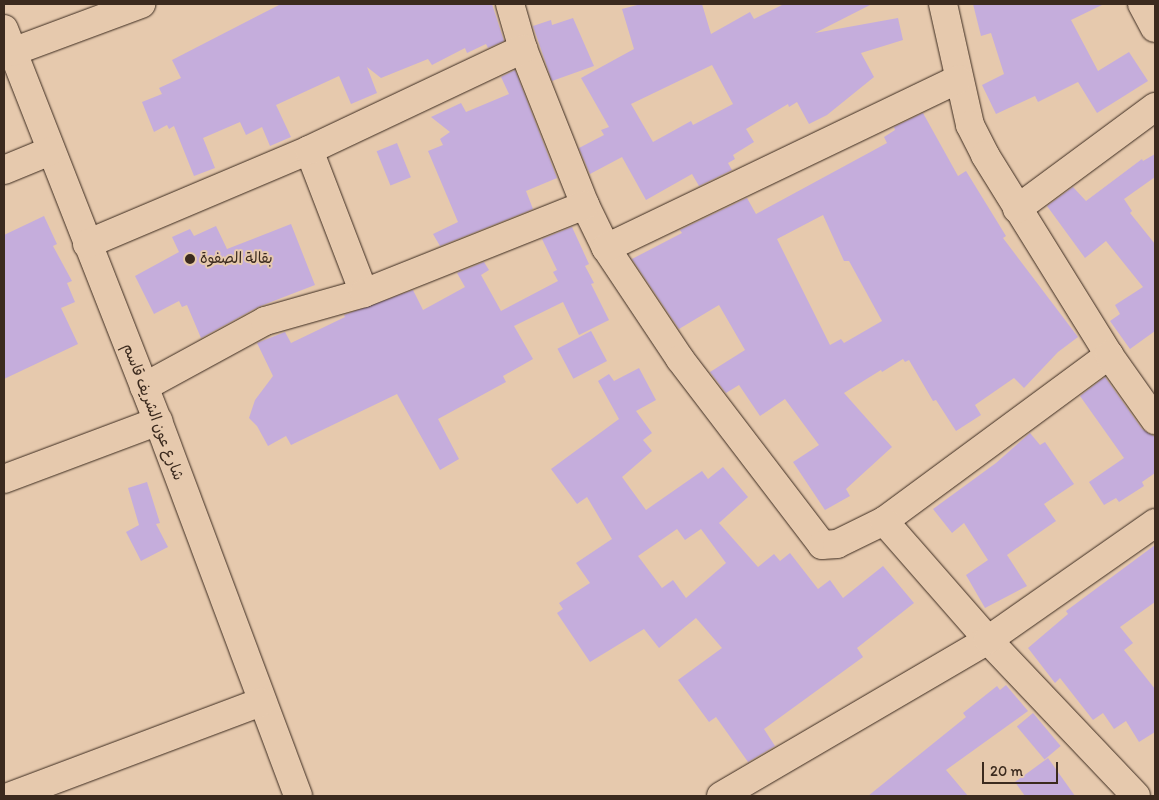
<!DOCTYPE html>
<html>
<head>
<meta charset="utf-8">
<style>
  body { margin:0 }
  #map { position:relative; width:1159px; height:800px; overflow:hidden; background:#e6c9ad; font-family:Itim,"Playpen Sans Arabic",sans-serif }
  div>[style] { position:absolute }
  .building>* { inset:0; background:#c5addc; transform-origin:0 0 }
  .roads { filter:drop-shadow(0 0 1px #3b2a1e) drop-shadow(0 0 1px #3b2a1e) }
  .street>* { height:28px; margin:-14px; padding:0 14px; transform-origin:14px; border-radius:14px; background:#e6c9ad }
  .dots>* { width:14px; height:14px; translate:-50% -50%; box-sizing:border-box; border:2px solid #e6c9ad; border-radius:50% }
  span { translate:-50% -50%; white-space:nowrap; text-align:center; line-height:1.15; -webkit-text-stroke:4px #e6c9ad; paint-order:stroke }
  .poi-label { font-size:15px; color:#3b2a1e }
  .left { translate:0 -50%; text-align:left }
  .street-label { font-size:15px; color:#3b2a1e }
  .frame { position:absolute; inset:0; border:5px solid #3b2a1e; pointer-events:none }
  .scale { position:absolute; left:982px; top:762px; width:76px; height:22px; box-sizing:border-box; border:2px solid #3b2a1e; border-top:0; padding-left:6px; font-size:15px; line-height:18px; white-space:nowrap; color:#3b2a1e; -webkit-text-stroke:4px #e6c9ad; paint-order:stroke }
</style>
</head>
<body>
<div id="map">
  <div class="building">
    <i style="clip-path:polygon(281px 4px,492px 4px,504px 41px,488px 48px,486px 44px,467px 53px,465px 48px,432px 65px,428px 59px,381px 78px,367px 67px,377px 93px,351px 104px,339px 76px,276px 105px,291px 137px,270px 146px,262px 127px,246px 135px,240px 122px,203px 138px,215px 168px,194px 176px,174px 126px,169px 129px,167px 125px,154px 132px,142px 102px,162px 94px,159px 88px,181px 78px,172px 60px)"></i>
    <i style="clip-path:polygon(evenodd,641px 4px,702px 4px,711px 34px,750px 12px,754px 19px,784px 4px,872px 4px,815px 33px,898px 18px,903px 40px,861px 53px,874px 77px,827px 115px,809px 124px,797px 102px,789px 107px,788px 104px,746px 129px,754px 142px,733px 155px,735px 159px,728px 163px,732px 170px,699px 186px,692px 174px,646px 200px,622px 157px,590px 174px,579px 148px,604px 135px,601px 130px,609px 127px,581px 78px,634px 49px,622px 9px,641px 4px,712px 65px,733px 104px,693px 125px,691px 121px,653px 142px,631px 104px,712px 65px)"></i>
    <i style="clip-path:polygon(973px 4px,1104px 4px,1071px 20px,1098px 71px,1129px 52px,1148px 81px,1097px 113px,1078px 82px,1038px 102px,1035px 96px,996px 114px,982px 85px,1004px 74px,991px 33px,981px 36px)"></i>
    <i style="clip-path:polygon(573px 18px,594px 66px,552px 81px,533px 26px,551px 20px,552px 25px)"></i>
    <i style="clip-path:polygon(515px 70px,557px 178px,526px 191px,533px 209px,440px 246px,433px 234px,458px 222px,428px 151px,443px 145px,440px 139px,450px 132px,431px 117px,461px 103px,466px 112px,509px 94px,501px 77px)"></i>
    <i style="clip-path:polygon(evenodd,923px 113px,958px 176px,966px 171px,1006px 236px,1003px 238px,1078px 337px,1058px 352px,1024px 388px,1014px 378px,975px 405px,981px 415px,956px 431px,936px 400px,933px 401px,909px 360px,905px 362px,903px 359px,882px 372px,881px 370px,844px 393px,892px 447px,846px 489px,850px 496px,825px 510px,793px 462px,819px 445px,785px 399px,760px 416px,739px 385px,726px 393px,710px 372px,745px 350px,719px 305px,679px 329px,632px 259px,682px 233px,680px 230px,747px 198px,756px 214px,887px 143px,884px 137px,895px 130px,894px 127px,923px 113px,823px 215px,844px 261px,849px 261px,882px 321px,844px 343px,841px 339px,830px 345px,777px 239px,823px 215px)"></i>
    <i style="left:397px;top:143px;width:37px;height:22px;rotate:68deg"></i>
    <i style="clip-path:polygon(1155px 154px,1155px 177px,1124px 199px,1132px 211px,1130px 213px,1155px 244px,1155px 331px,1130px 349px,1110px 321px,1120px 314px,1115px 305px,1143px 287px,1106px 241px,1085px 258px,1047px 206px,1073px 187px,1086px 201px,1142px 159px,1143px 161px)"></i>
    <i style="clip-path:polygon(44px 216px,57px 244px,53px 246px,72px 281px,67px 283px,75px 302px,61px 308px,78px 344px,4px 379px,4px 235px)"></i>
    <i style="clip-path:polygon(291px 224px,315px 285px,258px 307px,201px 338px,187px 305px,182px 307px,179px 301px,154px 314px,135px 276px,179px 252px,172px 237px,190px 229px,194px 236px,216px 226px,227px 249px)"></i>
    <i style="clip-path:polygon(572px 227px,589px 264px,585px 266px,594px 283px,591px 284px,609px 320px,579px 335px,563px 302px,514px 326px,533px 359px,503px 376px,506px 382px,438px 419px,459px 459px,440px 470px,397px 394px,291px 445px,286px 436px,268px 446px,257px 426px,249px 418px,255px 400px,273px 376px,257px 343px,285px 332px,291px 343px,345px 317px,344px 315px,413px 290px,423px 310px,465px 287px,457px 273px,484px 262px,489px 270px,481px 275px,501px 311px,558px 281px,553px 272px,557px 270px,542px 239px)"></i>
    <i style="left:591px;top:331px;width:34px;height:38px;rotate:62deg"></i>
    <i style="clip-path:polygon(evenodd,639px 368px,656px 400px,636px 411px,652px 433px,643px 440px,652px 451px,622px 477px,646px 510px,702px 471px,708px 479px,723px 467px,748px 497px,719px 523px,758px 567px,774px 554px,780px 561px,790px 553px,818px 589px,830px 580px,843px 598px,883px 566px,914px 603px,857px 648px,863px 657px,764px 729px,775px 746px,748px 762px,716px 717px,709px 722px,678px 680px,722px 648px,696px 618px,659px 648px,644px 629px,590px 662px,557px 613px,563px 609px,559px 603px,590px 583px,576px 563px,612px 539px,587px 497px,577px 504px,551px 469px,619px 419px,598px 381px,609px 374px,614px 381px,639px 368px,677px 529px,685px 540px,701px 529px,726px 563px,686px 598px,673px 580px,662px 588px,638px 556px,677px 529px)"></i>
    <i style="clip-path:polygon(1105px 377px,1142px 429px,1155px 437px,1155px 473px,1142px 482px,1144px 486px,1119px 502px,1116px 498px,1104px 505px,1089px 482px,1124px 458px,1080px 396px)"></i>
    <i style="clip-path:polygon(1030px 433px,1040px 445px,1045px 442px,1074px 484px,1044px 504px,1056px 521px,1007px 555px,1027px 586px,985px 608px,966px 575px,988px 560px,964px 523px,952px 533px,933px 509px,996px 463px)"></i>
    <i style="clip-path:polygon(147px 482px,160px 523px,156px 524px,168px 547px,141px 561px,126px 532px,139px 525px,128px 488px)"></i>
    <i style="clip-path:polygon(1155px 545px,1155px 602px,1120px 627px,1133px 643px,1124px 650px,1155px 689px,1155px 732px,1139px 742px,1126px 721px,1114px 729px,1103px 713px,1093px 720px,1060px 678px,1055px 683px,1028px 648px,1068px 614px,1066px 611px)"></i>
    <i style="clip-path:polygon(1006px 685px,1028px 711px,946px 770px,968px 796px,868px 796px,966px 717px,963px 713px,997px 686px,1000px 690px)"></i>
    <i style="left:1033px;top:713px;width:43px;height:21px;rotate:50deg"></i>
    <i style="clip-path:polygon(1048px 758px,1075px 796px,1025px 796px,1015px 782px)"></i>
  </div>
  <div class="roads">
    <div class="street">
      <i style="left:510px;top:4px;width:47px;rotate:73.9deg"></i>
      <i style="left:523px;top:49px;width:168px;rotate:68.3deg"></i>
      <i style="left:585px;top:205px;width:48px;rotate:64deg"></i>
      <i style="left:606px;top:248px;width:133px;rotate:56.3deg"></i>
      <i style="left:680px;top:359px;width:234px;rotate:52.6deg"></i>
      <i style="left:822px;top:545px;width:15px;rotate:-4deg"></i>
      <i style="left:837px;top:544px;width:52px;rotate:-26.1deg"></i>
      <i style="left:884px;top:521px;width:280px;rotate:-36.4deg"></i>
      <i style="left:943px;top:4px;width:124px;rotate:77.4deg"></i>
      <i style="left:970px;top:125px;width:34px;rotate:63deg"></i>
      <i style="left:985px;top:155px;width:235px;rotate:58.2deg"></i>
      <i style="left:1109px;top:355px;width:80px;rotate:54.7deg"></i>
      <i style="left:1142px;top:4px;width:27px;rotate:62deg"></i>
      <i style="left:4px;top:29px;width:421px;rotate:68.6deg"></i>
      <i style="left:158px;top:421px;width:400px;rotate:69.5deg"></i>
      <i style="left:12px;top:52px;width:138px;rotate:-20.4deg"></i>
      <i style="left:309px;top:150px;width:153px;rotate:69deg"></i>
      <i style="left:4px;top:170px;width:50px;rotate:-22.4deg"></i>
      <i style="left:1017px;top:209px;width:172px;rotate:-36.5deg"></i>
      <i style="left:87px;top:244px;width:241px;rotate:-22.9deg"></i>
      <i style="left:309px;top:150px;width:237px;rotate:-25.3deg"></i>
      <i style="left:606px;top:248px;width:390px;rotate:-25.6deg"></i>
      <i style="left:144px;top:387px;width:138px;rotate:-28.6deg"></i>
      <i style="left:265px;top:321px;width:103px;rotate:-15.8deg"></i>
      <i style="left:364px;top:293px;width:238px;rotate:-21.7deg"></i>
      <i style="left:4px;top:479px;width:165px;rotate:-20.6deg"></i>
      <i style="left:884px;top:521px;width:158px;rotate:48.8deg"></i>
      <i style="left:988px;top:640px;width:215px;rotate:46.5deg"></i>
      <i style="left:11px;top:796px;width:267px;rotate:-20.6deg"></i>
      <i style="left:721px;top:796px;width:309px;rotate:-30.3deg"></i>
      <i style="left:988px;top:640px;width:204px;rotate:-35deg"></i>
    </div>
  </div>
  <div class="dots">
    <i style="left:190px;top:259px;background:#3b2a1e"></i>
  </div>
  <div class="poi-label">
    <span class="left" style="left:200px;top:259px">بقالة الصفوة</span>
  </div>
  <div class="street-label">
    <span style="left:153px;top:412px;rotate:69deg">شارع عون الشريف قاسم</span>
  </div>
  <div class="frame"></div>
  <div class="scale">20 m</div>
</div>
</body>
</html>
